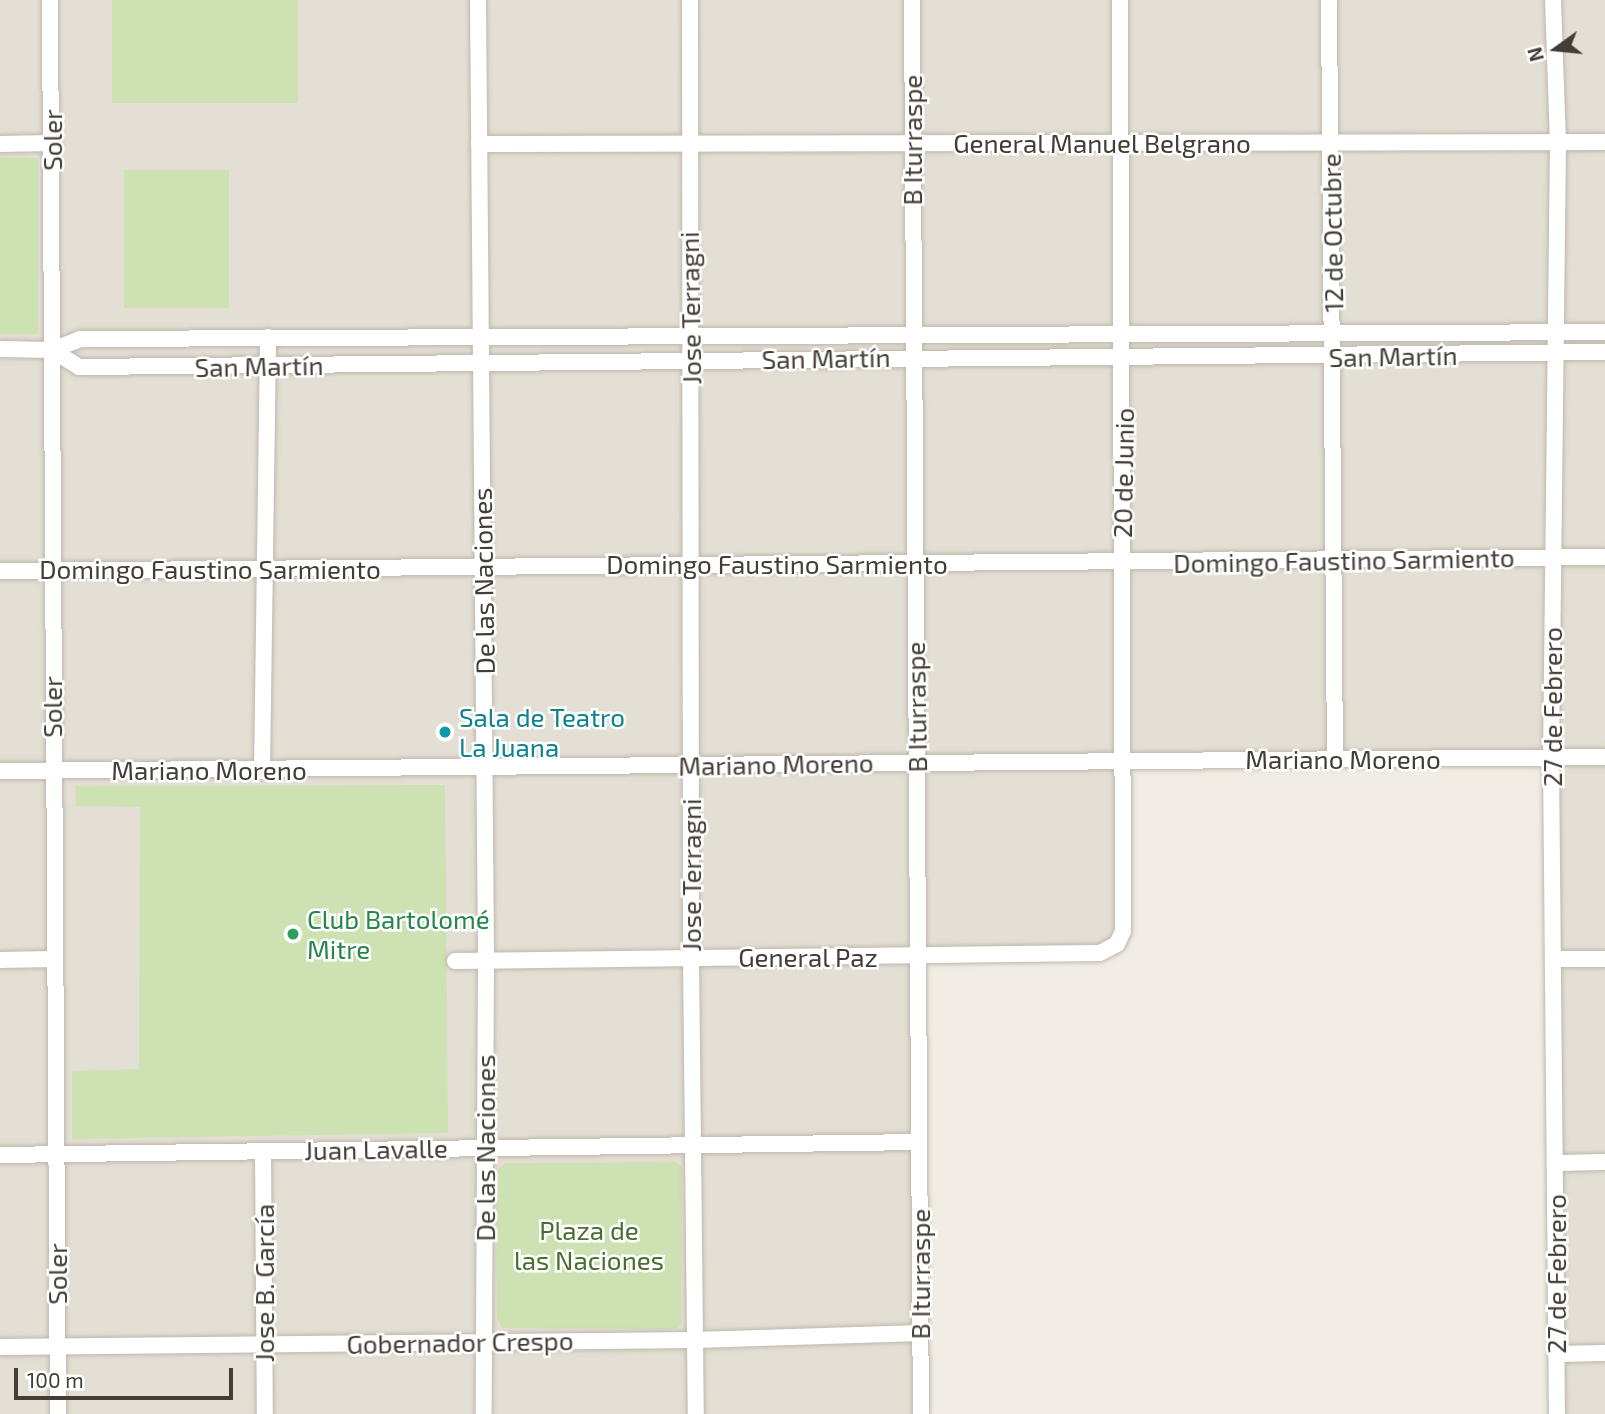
<!DOCTYPE html>
<html>
<head>
<meta charset="utf-8">
<style>
  body { margin:0 }
  #map { position:relative; width:1605px; height:1414px; overflow:hidden; background:#f1ede5; font-family:"Exo 2",sans-serif }
  div>[style] { position:absolute }
  .residential>* { inset:0; background:#e4dfd4 }
  .green>* { inset:0; background:#cee1b2; transform-origin:0 0 }
  .roads { filter:drop-shadow(0 0 2px #beb7ac) drop-shadow(0 0 2px #beb7ac) }
  .street>* { height:16px; margin:-8px; padding:0 8px; transform-origin:8px; border-radius:8px; background:#fff }
  .dots>* { width:19px; height:19px; translate:-50% -50%; box-sizing:border-box; border:4px solid #fff; border-radius:50% }
  span { translate:-50% -50%; white-space:nowrap; text-align:center; line-height:1.15; -webkit-text-stroke:5px #fff; paint-order:stroke }
  .street-label { font-size:26px; color:#433d36 }
  .culture-label { font-size:26px; color:#0d838f }
  .left { translate:0 -50%; text-align:left }
  .leisure-label { font-size:26px; color:#27864d }
  .park-label { font-size:26px; color:#496e2f }
  .north { position:absolute; left:1521px; top:14px; width:70px; height:70px; -webkit-text-stroke:5px #fff; paint-order:stroke; rotate:255deg; font-size:19px; font-weight:700; line-height:28px; text-align:center; color:#433d36 }
  .north::after { content:''; display:block; margin:auto; width:24px; height:32px; background:#433d36; clip-path:polygon(50% 0,100% 100%,50% 72%,0 100%) }
  .scale { position:absolute; left:14px; top:1368px; width:219px; height:32px; box-sizing:border-box; border:4px solid #433d36; border-top:0; padding-left:9px; font-size:21px; line-height:24px; white-space:nowrap; color:#433d36; -webkit-text-stroke:5px #fff; paint-order:stroke }
</style>
</head>
<body>
<div id="map">
  <div class="residential">
    <i style="clip-path:polygon(0 0,1605px 0,1605px 1414px,1556px 1414px,1551px 758px,1123px 761px,1117px 944px,919px 956px,929px 1414px,0 1414px)"></i>
  </div>
  <div class="green">
    <i style="left:112px;top:0;width:186px;height:103px"></i>
    <i style="left:0;top:158px;width:38px;height:176px"></i>
    <i style="left:124px;top:170px;width:105px;height:138px"></i>
    <i style="clip-path:polygon(445px 785px,448px 1133px,72px 1139px,72px 1071px,139px 1069px,140px 807px,76px 806px,75px 786px)"></i>
    <i style="clip-path:polygon(676px 1162px,682px 1167px,681px 1324px,675px 1329px,502px 1328px,497px 1319px,496px 1171px,506px 1163px)"></i>
  </div>
  <div class="roads">
    <div class="street">
      <i style="left:50px;top:0;width:1414px;rotate:89.68deg"></i>
      <i style="left:478px;top:0;width:960px;rotate:89.52deg"></i>
      <i style="left:486px;top:960px;width:454px;rotate:90.3deg"></i>
      <i style="left:690px;top:0;width:958px;rotate:89.94deg"></i>
      <i style="left:691px;top:958px;width:456px;rotate:89.4deg"></i>
      <i style="left:912px;top:0;width:1414px;rotate:89.64deg"></i>
      <i style="left:1329px;top:0;width:760px;rotate:89.55deg"></i>
      <i style="left:1553px;top:0;width:142px;rotate:88deg"></i>
      <i style="left:1558px;top:142px;width:616px;rotate:90.65deg"></i>
      <i style="left:1551px;top:758px;width:656px;rotate:89.48deg"></i>
      <i style="left:0;top:144px;width:52px;rotate:-1.1deg"></i>
      <i style="left:479px;top:144px;width:1126px;rotate:-0.1deg"></i>
      <i style="left:0;top:349px;width:52px;rotate:1.1deg"></i>
      <i style="left:52px;top:350px;width:30px;rotate:-21deg"></i>
      <i style="left:80px;top:339px;width:1525px;rotate:-0.26deg"></i>
      <i style="left:52px;top:350px;width:32px;rotate:32deg"></i>
      <i style="left:79px;top:367px;width:1526px;rotate:-0.56deg"></i>
      <i style="left:0;top:571px;width:1605px;rotate:-0.5deg"></i>
      <i style="left:0;top:771px;width:1605px;rotate:-0.5deg"></i>
      <i style="left:262px;top:771px;width:434px;rotate:-89.2deg"></i>
      <i style="left:1554px;top:959px;width:51px"></i>
      <i style="left:0;top:960px;width:54px;rotate:-1.1deg"></i>
      <i style="left:455px;top:961px;width:645px;rotate:-0.71deg"></i>
      <i style="left:1100px;top:953px;width:19px;rotate:-28deg"></i>
      <i style="left:1117px;top:944px;width:14px;rotate:-65deg"></i>
      <i style="left:1123px;top:931px;width:931px;rotate:-90.18deg"></i>
      <i style="left:263px;top:1151px;width:263px;rotate:89.6deg"></i>
      <i style="left:0;top:1155px;width:919px;rotate:-0.81deg"></i>
      <i style="left:1556px;top:1163px;width:49px;rotate:-1.2deg"></i>
      <i style="left:0;top:1347px;width:695px;rotate:-0.58deg"></i>
      <i style="left:695px;top:1340px;width:226px;rotate:-1.8deg"></i>
      <i style="left:1556px;top:1354px;width:49px;rotate:-1.2deg"></i>
    </div>
  </div>
  <div class="dots">
    <i style="left:445px;top:732px;background:#0f9aa8"></i>
    <i style="left:293px;top:934px;background:#2e9e5b"></i>
  </div>
  <div class="street-label">
    <span style="left:52px;top:140px;rotate:-90deg">Soler</span>
    <span style="left:912px;top:140px;rotate:-90deg">B Iturraspe</span>
    <span style="left:1102px;top:143px">General Manuel Belgrano</span>
    <span style="left:1332px;top:233px;rotate:-91deg">12 de Octubre</span>
    <span style="left:690px;top:308px;rotate:-91deg">Jose Terragni</span>
    <span style="left:1393px;top:356px;rotate:-1deg">San Martín</span>
    <span style="left:826px;top:358px;rotate:-1deg">San Martín</span>
    <span style="left:259px;top:366px;rotate:-1deg">San Martín</span>
    <span style="left:1123px;top:473px;rotate:-89deg">20 de Junio</span>
    <span style="left:1344px;top:560px;rotate:-1deg">Domingo Faustino Sarmiento</span>
    <span style="left:777px;top:564px">Domingo Faustino Sarmiento</span>
    <span style="left:210px;top:569px">Domingo Faustino Sarmiento</span>
    <span style="left:483px;top:581px;rotate:-91deg">De las Naciones</span>
    <span style="left:52px;top:707px;rotate:-90deg">Soler</span>
    <span style="left:916px;top:707px;rotate:-91deg">B Iturraspe</span>
    <span style="left:1552px;top:707px;rotate:-90deg">27 de Febrero</span>
    <span style="left:1343px;top:759px">Mariano Moreno</span>
    <span style="left:776px;top:764px;rotate:-1deg">Mariano Moreno</span>
    <span style="left:209px;top:770px">Mariano Moreno</span>
    <span style="left:691px;top:875px;rotate:-90deg">Jose Terragni</span>
    <span style="left:808px;top:957px">General Paz</span>
    <span style="left:485px;top:1148px;rotate:-90deg">De las Naciones</span>
    <span style="left:376px;top:1149px;rotate:-1deg">Juan Lavalle</span>
    <span style="left:57px;top:1274px;rotate:-90deg">Soler</span>
    <span style="left:920px;top:1274px;rotate:-90deg">B Iturraspe</span>
    <span style="left:1556px;top:1274px;rotate:-90deg">27 de Febrero</span>
    <span style="left:264px;top:1283px;rotate:-90deg">Jose B. García</span>
    <span style="left:460px;top:1342px;rotate:-1deg">Gobernador Crespo</span>
  </div>
  <div class="culture-label">
    <span class="left" style="left:459px;top:732px">Sala de Teatro<br>La Juana</span>
  </div>
  <div class="leisure-label">
    <span class="left" style="left:307px;top:934px">Club Bartolomé<br>Mitre</span>
  </div>
  <div class="park-label">
    <span style="left:589px;top:1245px">Plaza de<br>las Naciones</span>
  </div>
  <div class="north">N</div>
  <div class="scale">100 m</div>
</div>
</body>
</html>
